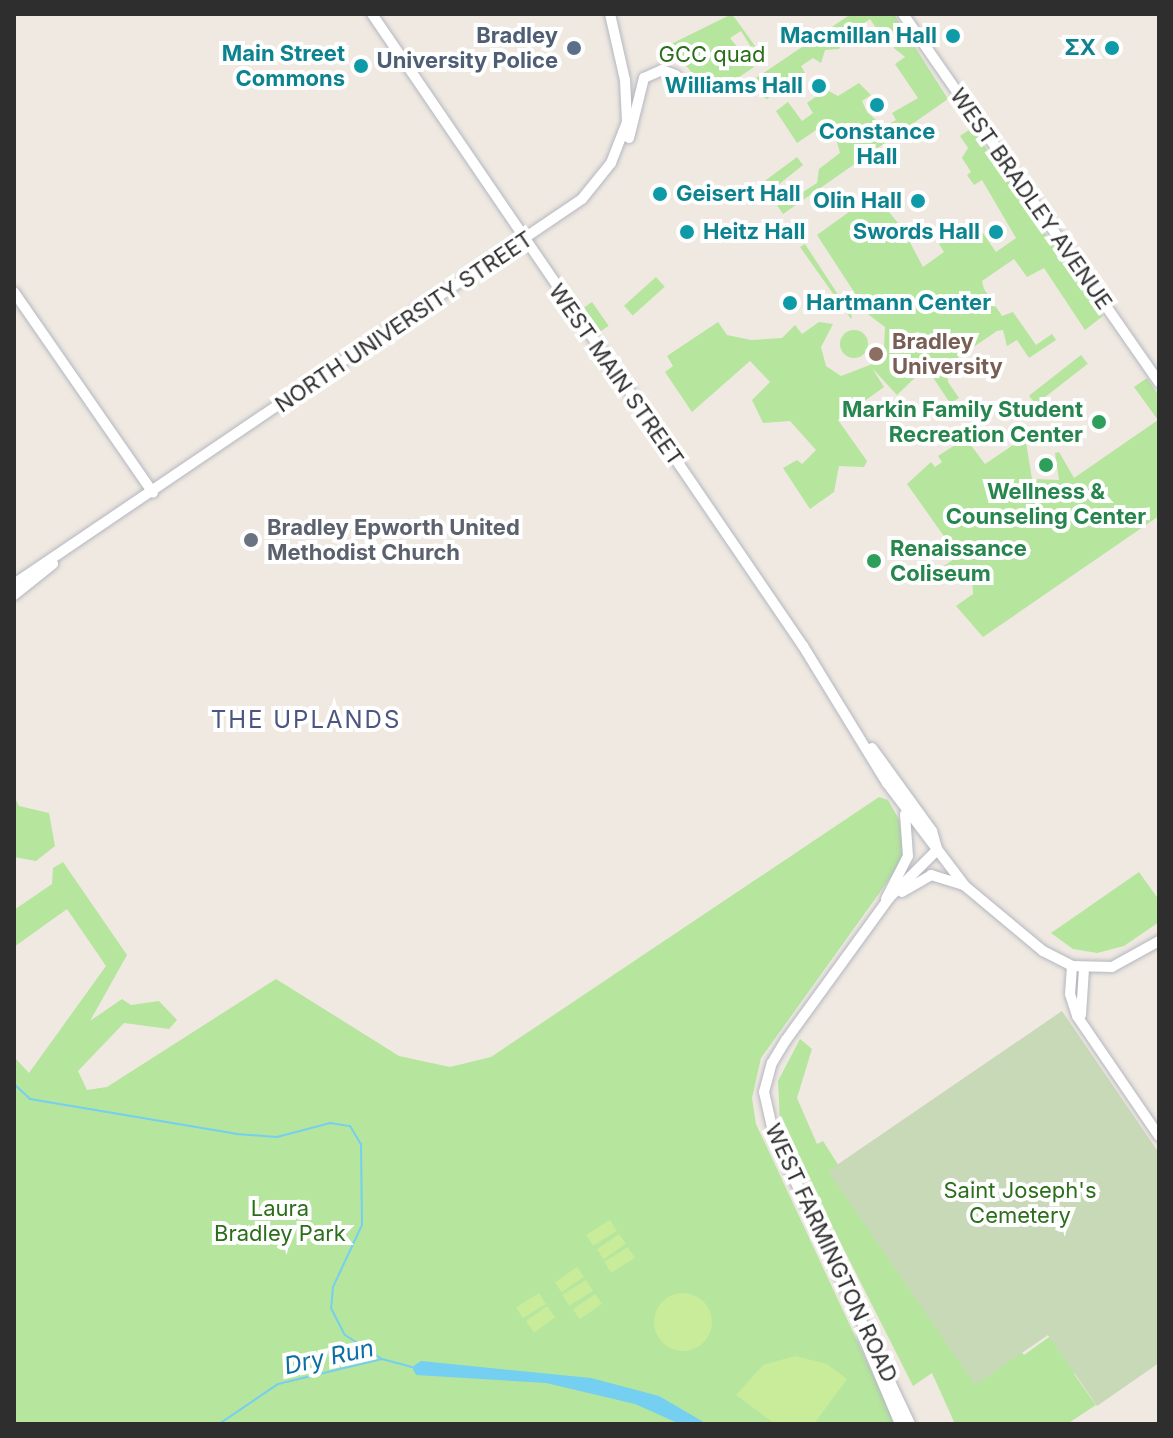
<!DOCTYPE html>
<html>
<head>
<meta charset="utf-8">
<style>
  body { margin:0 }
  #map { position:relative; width:1173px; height:1438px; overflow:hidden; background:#efe9e1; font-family:Inter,sans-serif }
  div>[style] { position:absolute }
  .green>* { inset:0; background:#b6e59e; transform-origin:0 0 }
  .round { border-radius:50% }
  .cemetery>* { inset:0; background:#c8d9b8 }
  .pitch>* { inset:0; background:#c9ec9a; transform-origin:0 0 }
  .water>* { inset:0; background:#75cff0 }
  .stream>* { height:2px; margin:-1px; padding:0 1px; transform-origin:1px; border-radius:1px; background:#75cff0 }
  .roads { filter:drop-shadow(0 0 2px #b4b7c1) drop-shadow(0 0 2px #b4b7c1) }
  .secondary>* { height:10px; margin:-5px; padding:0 5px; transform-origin:5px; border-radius:5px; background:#fff }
  .dots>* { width:22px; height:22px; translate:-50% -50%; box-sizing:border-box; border:4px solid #fff; border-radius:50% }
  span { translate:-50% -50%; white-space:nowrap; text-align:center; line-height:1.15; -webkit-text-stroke:8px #fff; paint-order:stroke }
  .service-label { font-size:22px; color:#4e5e75; font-weight:700 }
  .right { translate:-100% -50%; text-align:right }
  .culture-label { font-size:22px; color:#0d838f; font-weight:700 }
  .left { translate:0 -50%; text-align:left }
  .park-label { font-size:22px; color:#2c6e1b }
  .street-label { font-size:22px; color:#2e2e2e }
  .education-label { font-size:22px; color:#785e54; font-weight:700 }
  .leisure-label { font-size:22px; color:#27864d; font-weight:700 }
  .worship-label { font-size:22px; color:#5b616d; font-weight:700 }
  .neighbourhood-label { font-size:24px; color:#4d5680; letter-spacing:2px }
  .water-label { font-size:24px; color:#0d6fa3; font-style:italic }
  .frame { position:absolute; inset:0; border:16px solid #2e2e2e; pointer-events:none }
</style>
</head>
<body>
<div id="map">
  <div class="green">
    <i style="clip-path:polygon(732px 14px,765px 60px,761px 63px,741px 31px,730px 38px,754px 67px,711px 96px,669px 45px)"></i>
    <i style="clip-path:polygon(851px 14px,894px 14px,948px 99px,783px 214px,762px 183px,797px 157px,803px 165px,778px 185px,789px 201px,817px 183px,819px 169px,840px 153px,836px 139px,822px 126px,797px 143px,776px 111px,788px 102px,802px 121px,813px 113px,807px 103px,821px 93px,827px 90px,838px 96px,859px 83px,871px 95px,862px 101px,867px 112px,884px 127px,896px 120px,892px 113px,918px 98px,895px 64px,905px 57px,894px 48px,892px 35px,884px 40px,870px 19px,848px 34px,839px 49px,825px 50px,821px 63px,813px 58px,801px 66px,805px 73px,767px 99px,762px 96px,753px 80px)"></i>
    <i style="clip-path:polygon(972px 128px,1103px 316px,1085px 330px,1044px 268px,1027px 277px,1014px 259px,982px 281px,984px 289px,1002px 316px,1013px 312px,1036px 345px,1052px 334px,1056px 340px,1029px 358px,1017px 340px,1007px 346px,1003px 330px,997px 331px,947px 365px,948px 382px,959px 398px,950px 403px,926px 367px,897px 395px,872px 368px,884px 387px,838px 420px,867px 461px,864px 467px,839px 466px,834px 492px,810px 509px,783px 468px,797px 460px,802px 464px,816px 450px,790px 421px,763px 423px,752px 400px,770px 382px,750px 361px,692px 412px,665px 372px,673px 366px,667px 356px,718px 322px,727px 335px,751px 340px,782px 338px,795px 325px,802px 334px,819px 322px,833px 324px,821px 347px,826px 366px,841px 376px,870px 365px,884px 347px,885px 327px,869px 315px,817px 235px,874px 194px,903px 229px,923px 267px,944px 252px,939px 244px,949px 237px,943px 228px,949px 223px,954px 230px,974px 220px,996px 252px,1016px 238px,982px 180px,974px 185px,967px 175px,971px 172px,962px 158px,968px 148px,960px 136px)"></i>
    <i style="clip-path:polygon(805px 244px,852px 316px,851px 319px,800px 247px)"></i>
    <i style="left:656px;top:277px;width:13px;height:43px;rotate:48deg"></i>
    <i style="left:592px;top:302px;width:29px;height:10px;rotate:55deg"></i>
    <i class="round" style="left:840px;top:330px;width:28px;height:28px"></i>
    <i style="left:1081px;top:355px;width:11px;height:66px;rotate:52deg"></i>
    <i style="clip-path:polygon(1147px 378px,1159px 396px,1159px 516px,983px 637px,956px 606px,973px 594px,972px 578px,959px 567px,944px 566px,958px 556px,907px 484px,931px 462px,935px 467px,942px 462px,938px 456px,955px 445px,970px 444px,985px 464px,1019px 441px,1026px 442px,1032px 479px,1059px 480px,1055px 453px,1059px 452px,1074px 478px,1158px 420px,1134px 387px)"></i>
    <i style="clip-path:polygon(14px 796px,19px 806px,49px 813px,55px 846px,36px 861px,14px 857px)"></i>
    <i style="clip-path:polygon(879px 797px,888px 800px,906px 832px,903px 860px,761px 1058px,752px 1098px,756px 1124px,896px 1424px,14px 1424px,14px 1057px,29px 1073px,106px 966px,67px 909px,14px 947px,14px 910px,52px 884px,53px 868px,63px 862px,127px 955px,90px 1021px,122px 999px,131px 1005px,159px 1001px,177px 1020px,169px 1029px,124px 1023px,78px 1071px,87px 1090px,107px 1087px,276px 979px,399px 1056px,450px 1067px,491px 1057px)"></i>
    <i style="clip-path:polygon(1139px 872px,1159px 900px,1159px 922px,1124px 946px,1097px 953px,1073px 949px,1051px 933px)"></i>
    <i style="clip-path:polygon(800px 1039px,812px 1049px,797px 1098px,817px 1144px,823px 1141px,881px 1232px,1015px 1342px,1024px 1355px,1056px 1332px,1082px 1367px,1074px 1374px,1096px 1405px,1067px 1424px,955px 1424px,932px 1373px,913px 1386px,780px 1123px,778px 1081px)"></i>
  </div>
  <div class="cemetery">
    <i style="clip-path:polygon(1062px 1011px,1159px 1153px,1159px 1363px,1097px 1406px,1048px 1335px,975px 1385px,828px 1171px)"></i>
  </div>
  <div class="pitch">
    <i style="left:610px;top:1220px;width:13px;height:28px;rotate:58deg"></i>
    <i style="left:619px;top:1234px;width:12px;height:27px;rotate:55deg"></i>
    <i style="left:628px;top:1247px;width:13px;height:28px;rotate:58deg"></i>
    <i style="left:577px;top:1267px;width:12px;height:27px;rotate:55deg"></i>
    <i style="left:586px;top:1280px;width:13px;height:28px;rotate:58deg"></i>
    <i style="left:539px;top:1293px;width:13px;height:27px;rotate:58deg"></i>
    <i class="round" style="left:654px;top:1293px;width:58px;height:58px"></i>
    <i style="left:595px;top:1294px;width:12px;height:27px;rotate:55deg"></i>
    <i style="left:547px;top:1306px;width:14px;height:26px;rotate:54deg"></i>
    <i style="clip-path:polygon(795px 1356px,827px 1364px,847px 1379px,814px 1424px,775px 1424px,736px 1395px,763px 1365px)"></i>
  </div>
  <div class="water">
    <i style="clip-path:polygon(421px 1361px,591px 1378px,659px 1396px,707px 1424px,680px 1424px,635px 1404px,546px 1383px,416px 1375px,412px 1367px)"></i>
  </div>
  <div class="stream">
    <i style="left:14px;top:1084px;width:22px;rotate:43deg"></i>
    <i style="left:30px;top:1099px;width:209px;rotate:9.6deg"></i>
    <i style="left:236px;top:1134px;width:41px;rotate:4.2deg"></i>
    <i style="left:277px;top:1137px;width:55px;rotate:-14.8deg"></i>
    <i style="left:330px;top:1123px;width:20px;rotate:9deg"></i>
    <i style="left:350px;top:1126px;width:21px;rotate:59deg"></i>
    <i style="left:361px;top:1144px;width:81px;rotate:89.3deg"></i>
    <i style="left:362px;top:1225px;width:68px;rotate:115.1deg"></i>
    <i style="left:333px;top:1287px;width:21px;rotate:95deg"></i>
    <i style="left:331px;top:1308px;width:30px;rotate:63deg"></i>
    <i style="left:345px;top:1335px;width:44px;rotate:33deg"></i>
    <i style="left:219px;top:1424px;width:71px;rotate:-34.1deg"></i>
    <i style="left:278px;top:1384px;width:107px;rotate:-13.5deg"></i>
    <i style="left:382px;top:1359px;width:31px;rotate:15deg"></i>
  </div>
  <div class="roads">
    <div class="secondary">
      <i style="left:372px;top:14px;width:765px;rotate:55.71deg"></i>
      <i style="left:803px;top:646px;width:161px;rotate:58.5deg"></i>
      <i style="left:887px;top:783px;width:129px;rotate:52.9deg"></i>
      <i style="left:965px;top:886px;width:102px;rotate:39.8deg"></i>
      <i style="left:1043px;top:951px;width:33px;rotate:27deg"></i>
      <i style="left:1072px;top:966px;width:40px;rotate:1.4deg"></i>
      <i style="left:1112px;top:967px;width:54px;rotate:-29deg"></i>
      <i style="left:903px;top:14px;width:449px;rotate:55.2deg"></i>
      <i style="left:629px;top:138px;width:62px;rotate:-76deg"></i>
      <i style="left:644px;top:78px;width:20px;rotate:-24deg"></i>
      <i style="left:662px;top:70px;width:15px;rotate:20deg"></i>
      <i style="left:14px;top:292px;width:244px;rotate:55.3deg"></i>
      <i style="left:14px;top:584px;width:686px;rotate:-34.13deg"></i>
      <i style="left:582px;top:199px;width:46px;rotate:-51.1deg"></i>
      <i style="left:611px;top:163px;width:44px;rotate:-68.7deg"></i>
      <i style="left:627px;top:122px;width:42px;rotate:-92.7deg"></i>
      <i style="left:625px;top:80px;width:68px;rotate:-102.8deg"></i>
      <i style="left:14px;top:595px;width:50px;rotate:-38.5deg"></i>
      <i style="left:872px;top:748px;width:102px;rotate:54.1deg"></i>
      <i style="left:932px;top:831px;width:18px;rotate:74deg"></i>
      <i style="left:902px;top:892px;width:34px;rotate:-30deg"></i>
      <i style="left:931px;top:875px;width:34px;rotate:17deg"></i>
      <i style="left:886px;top:899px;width:48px;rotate:-62.9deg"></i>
      <i style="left:908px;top:856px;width:42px;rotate:-94.1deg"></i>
      <i style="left:1072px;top:966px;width:28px;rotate:94deg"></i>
      <i style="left:1070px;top:994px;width:23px;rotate:72deg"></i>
      <i style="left:1077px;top:1016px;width:145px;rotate:55.7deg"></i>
      <i style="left:1081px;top:1015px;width:46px;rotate:-86.3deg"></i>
      <i style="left:863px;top:1336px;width:95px;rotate:67.2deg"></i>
      <i style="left:910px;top:1424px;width:318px;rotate:-115.3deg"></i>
      <i style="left:774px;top:1136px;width:45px;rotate:-102.8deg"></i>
      <i style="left:764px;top:1092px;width:30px;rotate:-75deg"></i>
      <i style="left:772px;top:1063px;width:27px;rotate:-59deg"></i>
      <i style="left:786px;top:1040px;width:175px;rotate:-54deg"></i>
      <i style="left:889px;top:898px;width:68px;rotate:-45deg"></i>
    </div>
  </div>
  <div class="dots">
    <i style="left:953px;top:36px;background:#0f9aa8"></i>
    <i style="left:574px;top:48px;background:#5c6f8a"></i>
    <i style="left:1112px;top:48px;background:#0f9aa8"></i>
    <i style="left:361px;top:66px;background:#0f9aa8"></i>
    <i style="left:819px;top:86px;background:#0f9aa8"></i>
    <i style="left:877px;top:105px;background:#0f9aa8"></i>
    <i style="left:660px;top:194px;background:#0f9aa8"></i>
    <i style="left:918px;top:201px;background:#0f9aa8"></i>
    <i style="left:687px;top:232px;background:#0f9aa8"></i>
    <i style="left:996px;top:232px;background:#0f9aa8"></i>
    <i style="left:790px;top:303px;background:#0f9aa8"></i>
    <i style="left:876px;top:354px;background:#8d6e63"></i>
    <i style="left:1099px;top:422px;background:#2e9e5b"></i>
    <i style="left:1046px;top:465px;background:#2e9e5b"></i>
    <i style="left:251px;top:540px;background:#6b7280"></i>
    <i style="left:874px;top:561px;background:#2e9e5b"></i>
  </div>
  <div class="service-label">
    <span class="right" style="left:558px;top:48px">Bradley<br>University Police</span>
  </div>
  <div class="culture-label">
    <span class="right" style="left:937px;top:36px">Macmillan Hall</span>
    <span class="right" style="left:1096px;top:48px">ΣΧ</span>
    <span class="right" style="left:345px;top:66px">Main Street<br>Commons</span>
    <span class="right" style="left:803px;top:86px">Williams Hall</span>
    <span style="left:877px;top:144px">Constance<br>Hall</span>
    <span class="left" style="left:676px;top:194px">Geisert Hall</span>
    <span class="right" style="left:902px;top:201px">Olin Hall</span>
    <span class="left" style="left:703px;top:232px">Heitz Hall</span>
    <span class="right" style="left:980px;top:232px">Swords Hall</span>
    <span class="left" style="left:806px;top:303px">Hartmann Center</span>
  </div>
  <div class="park-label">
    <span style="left:712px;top:55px">GCC quad</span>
    <span style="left:1020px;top:1203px">Saint Joseph's<br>Cemetery</span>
    <span style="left:280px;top:1221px">Laura<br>Bradley Park</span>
  </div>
  <div class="street-label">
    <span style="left:1031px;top:199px;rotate:55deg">WEST BRADLEY AVENUE</span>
    <span style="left:404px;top:322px;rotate:-34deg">NORTH UNIVERSITY STREET</span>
    <span style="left:616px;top:375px;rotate:55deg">WEST MAIN STREET</span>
    <span style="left:831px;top:1253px;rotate:65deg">WEST FARMINGTON ROAD</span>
  </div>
  <div class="education-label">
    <span class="left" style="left:892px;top:354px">Bradley<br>University</span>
  </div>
  <div class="leisure-label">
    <span class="right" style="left:1083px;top:422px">Markin Family Student<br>Recreation Center</span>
    <span style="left:1046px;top:504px">Wellness &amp;<br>Counseling Center</span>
    <span class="left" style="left:890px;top:561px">Renaissance<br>Coliseum</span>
  </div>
  <div class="worship-label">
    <span class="left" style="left:267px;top:540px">Bradley Epworth United<br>Methodist Church</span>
  </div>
  <div class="neighbourhood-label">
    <span style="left:306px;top:720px">THE UPLANDS</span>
  </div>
  <div class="water-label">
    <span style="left:329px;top:1357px;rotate:-12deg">Dry Run</span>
  </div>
  <div class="frame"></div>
</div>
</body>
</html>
